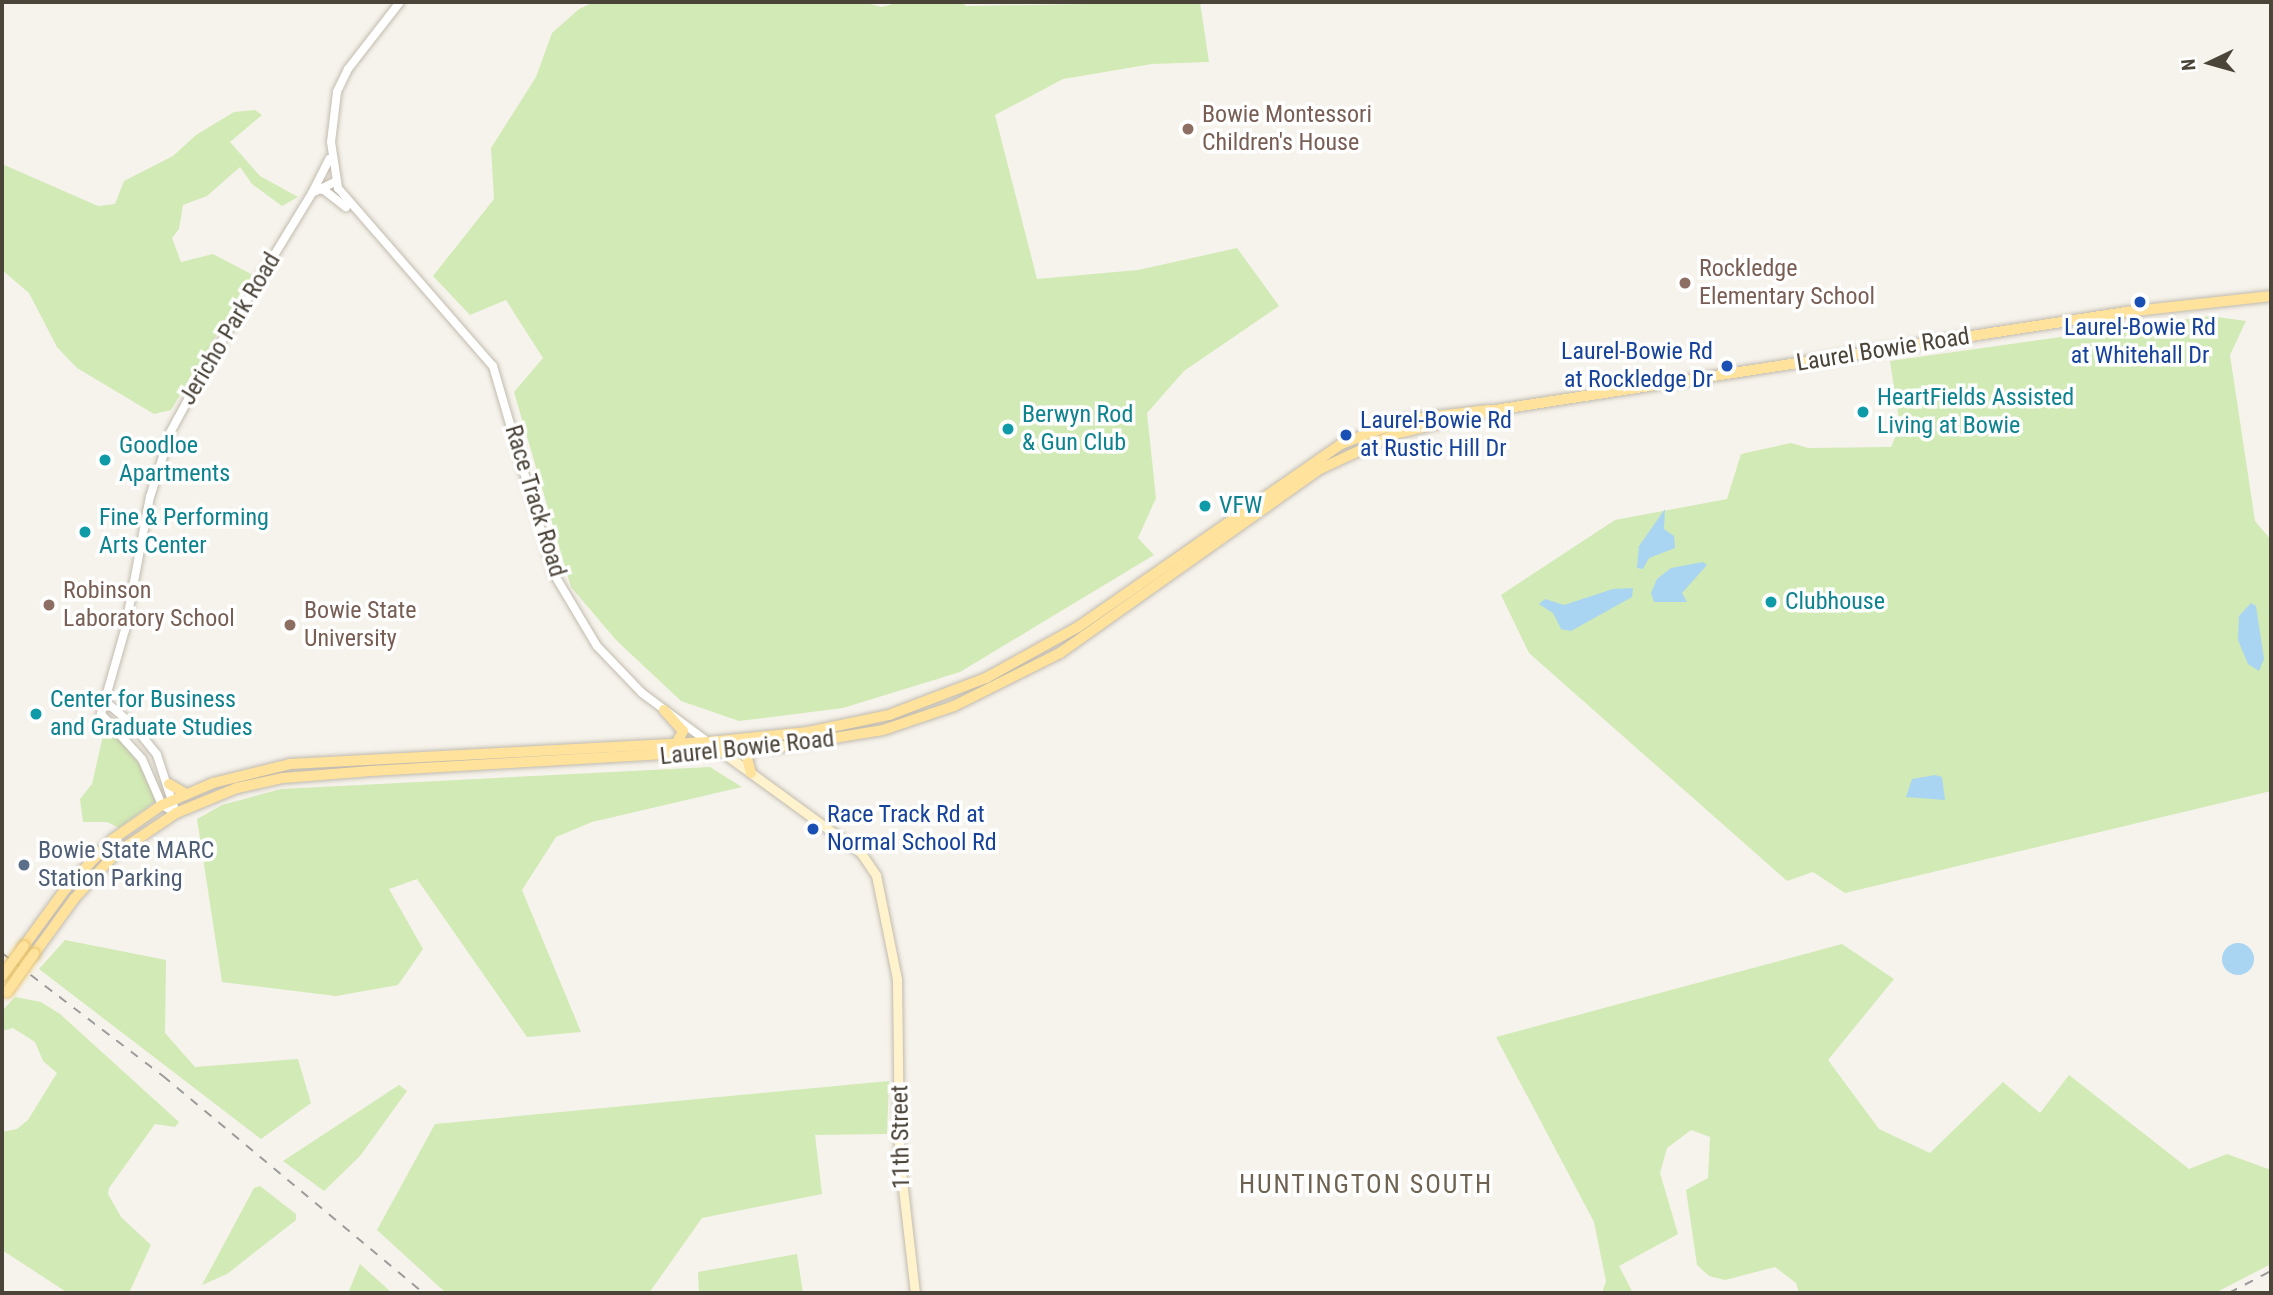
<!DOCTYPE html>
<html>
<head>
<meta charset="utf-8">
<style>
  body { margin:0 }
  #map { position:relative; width:2273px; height:1295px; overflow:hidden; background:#f6f3ec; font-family:"Roboto Condensed",sans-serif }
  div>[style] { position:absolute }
  .green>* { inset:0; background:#d2eab5 }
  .water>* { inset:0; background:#a9d4f2 }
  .round { border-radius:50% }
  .roads { filter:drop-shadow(0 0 2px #c2bbae) drop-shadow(0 0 2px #c2bbae) }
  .tertiary>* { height:8px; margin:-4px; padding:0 4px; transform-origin:4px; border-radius:4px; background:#fff }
  .secondary>* { height:9px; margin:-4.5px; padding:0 4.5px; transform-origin:4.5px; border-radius:4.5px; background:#fff3cd }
  .primary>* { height:10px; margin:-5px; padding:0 5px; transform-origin:5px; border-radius:5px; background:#ffe39c }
  .rail>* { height:2px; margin-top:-1px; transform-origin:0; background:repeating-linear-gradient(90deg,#9a9a9a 0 9px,transparent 0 18px) }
  .bridges { filter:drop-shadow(0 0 2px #e6c16a) drop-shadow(0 0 2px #e6c16a) }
  .primary-bridge>* { height:10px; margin:-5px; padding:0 5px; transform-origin:5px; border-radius:5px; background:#ffe39c }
  .dots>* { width:19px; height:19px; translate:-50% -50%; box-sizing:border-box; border:4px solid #fff; border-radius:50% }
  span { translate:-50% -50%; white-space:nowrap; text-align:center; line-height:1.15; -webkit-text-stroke:7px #fff; paint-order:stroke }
  .education-label { font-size:24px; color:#785e54 }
  .left { translate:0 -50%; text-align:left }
  .transit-label { font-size:24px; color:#164399 }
  .right { translate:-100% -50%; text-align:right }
  .street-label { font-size:24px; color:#4b4439 }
  .culture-label { font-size:24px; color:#0d838f }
  .service-label { font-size:24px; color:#4e5e75 }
  .neighbourhood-label { font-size:26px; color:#6e6250; letter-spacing:2px }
  .frame { position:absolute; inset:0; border:4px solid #4b4439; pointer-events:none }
  .north { position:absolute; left:2175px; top:28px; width:70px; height:70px; -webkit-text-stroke:5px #fff; paint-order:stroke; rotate:265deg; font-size:19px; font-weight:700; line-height:28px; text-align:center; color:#4b4439 }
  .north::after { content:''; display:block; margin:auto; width:24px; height:32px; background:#4b4439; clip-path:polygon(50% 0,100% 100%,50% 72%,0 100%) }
</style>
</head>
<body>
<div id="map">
  <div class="green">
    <i style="clip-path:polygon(594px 2px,863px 2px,882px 7px,899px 2px,961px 2px,966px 6px,1200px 2px,1209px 62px,1152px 64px,1063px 79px,995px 115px,1037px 279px,1138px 270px,1237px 248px,1279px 306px,1184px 371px,1147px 413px,1156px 498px,1138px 538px,1154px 555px,960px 672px,843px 708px,739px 721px,681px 701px,616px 640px,571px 587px,514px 392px,543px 358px,506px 300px,470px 315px,433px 276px,494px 199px,491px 148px,536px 77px,552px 33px,579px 9px)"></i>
    <i style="clip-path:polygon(255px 110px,262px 115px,230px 142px,260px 176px,298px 197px,282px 206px,252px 184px,240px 167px,207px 196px,183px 205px,179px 229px,172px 238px,181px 262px,213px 254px,253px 275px,171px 410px,154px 414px,77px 368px,57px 347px,29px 293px,2px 270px,2px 164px,98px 206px,115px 204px,124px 181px,173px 156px,196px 135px,234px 112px)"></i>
    <i style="clip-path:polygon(2210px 316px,2246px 321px,2230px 355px,2255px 521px,2271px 540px,2271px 791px,1845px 893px,1813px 872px,1787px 881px,1529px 653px,1501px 595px,1615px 520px,1727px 499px,1741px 454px,1791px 443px,1808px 448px,1891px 447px,1900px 426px,1890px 361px)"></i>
    <i style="clip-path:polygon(110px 725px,140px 765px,156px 801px,119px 828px,107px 822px,83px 822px,80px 799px,92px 784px,105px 727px)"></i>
    <i style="clip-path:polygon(710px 767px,742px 787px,592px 822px,556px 837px,522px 890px,581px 1032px,527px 1037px,417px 879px,389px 889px,423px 949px,398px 985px,336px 996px,222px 982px,197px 819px,222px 805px,281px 789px)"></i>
    <i style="clip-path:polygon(65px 940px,166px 960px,165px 1033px,195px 1067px,298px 1059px,311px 1103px,261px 1139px,39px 969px)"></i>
    <i style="clip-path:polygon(1842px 944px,1894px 979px,1828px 1060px,1879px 1129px,1930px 1153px,2003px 1082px,2040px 1113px,2069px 1075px,2189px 1169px,2227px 1154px,2271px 1170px,2271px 1264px,2215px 1293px,1799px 1293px,1796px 1283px,1775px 1267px,1725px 1280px,1709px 1276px,1697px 1265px,1686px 1190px,1708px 1178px,1710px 1137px,1691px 1130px,1667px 1148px,1660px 1173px,1678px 1234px,1619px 1266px,1633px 1293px,1602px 1293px,1606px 1281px,1594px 1222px,1496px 1037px)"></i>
    <i style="clip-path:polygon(15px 997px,41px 1002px,60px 1014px,179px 1122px,175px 1127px,155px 1124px,109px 1188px,108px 1194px,121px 1217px,151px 1245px,129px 1293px,68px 1293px,2px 1250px,2px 1132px,17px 1129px,28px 1120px,57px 1073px,43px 1061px,35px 1042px,13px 1028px,2px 1031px,2px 1011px)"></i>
    <i style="clip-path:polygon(889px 1081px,887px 1134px,815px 1135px,822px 1194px,702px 1218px,649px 1293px,446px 1293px,377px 1230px,435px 1124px)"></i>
    <i style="clip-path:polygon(399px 1085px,407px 1091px,360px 1156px,324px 1191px,283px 1161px)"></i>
    <i style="clip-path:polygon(260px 1186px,296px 1214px,296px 1220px,227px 1274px,202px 1285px,254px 1188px)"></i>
    <i style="clip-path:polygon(797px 1254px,803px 1293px,699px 1293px,698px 1272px)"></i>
    <i style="clip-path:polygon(360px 1264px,392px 1293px,348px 1293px)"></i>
  </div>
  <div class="water">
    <i style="clip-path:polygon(1665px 509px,1664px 529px,1674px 536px,1675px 548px,1649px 558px,1643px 569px,1637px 568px,1639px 546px)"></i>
    <i style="clip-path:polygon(1703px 562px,1707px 565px,1682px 593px,1687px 602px,1654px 602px,1651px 593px,1657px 579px,1671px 568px)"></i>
    <i style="clip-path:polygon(1633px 588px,1632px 597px,1571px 631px,1561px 629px,1553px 613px,1539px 604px,1545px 599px,1564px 605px,1613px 589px)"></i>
    <i style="clip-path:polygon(2251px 603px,2256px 606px,2264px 659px,2259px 671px,2248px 664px,2238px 640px,2239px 616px)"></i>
    <i style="clip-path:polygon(1935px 775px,1942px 777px,1945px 800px,1906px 797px,1912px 779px)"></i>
    <i class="round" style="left:2222px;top:943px;width:32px;height:32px"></i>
  </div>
  <div class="roads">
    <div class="tertiary">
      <i style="left:400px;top:2px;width:85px;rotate:127.8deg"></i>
      <i style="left:348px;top:69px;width:25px;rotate:116deg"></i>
      <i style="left:337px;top:92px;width:50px;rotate:96.8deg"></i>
      <i style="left:331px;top:142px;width:47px;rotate:81.3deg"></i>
      <i style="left:338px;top:188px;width:236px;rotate:49deg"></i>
      <i style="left:493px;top:366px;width:217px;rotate:73.7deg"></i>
      <i style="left:554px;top:574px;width:84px;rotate:59.2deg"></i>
      <i style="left:597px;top:646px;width:65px;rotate:46.2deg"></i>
      <i style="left:642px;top:693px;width:82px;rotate:36.6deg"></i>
      <i style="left:316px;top:189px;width:8px;rotate:7deg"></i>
      <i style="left:324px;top:190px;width:28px;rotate:38deg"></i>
      <i style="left:313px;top:191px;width:36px;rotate:-63deg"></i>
      <i style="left:105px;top:701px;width:37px;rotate:41deg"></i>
      <i style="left:133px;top:725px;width:38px;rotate:51deg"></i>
      <i style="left:157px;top:755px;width:61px;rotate:71.9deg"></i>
      <i style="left:176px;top:813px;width:16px;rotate:-150deg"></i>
      <i style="left:162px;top:805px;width:50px;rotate:-113.5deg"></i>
      <i style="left:142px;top:759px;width:61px;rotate:-132.3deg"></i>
      <i style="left:101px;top:714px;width:87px;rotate:-74.1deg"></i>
      <i style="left:125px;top:630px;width:135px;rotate:-79.4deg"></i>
      <i style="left:150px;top:497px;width:69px;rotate:-72.3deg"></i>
      <i style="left:171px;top:431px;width:69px;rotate:-61.6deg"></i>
      <i style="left:204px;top:370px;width:207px;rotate:-58.6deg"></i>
      <i style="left:312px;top:193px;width:25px;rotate:-26deg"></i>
    </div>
    <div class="secondary">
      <i style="left:718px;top:749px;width:177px;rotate:36deg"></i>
      <i style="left:861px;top:853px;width:27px;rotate:56deg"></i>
      <i style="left:876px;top:875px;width:106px;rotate:78.6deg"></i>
      <i style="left:897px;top:979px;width:174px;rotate:89.3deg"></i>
      <i style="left:899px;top:1153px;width:141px;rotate:83.5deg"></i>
    </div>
    <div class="primary">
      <i style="left:664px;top:710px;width:28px;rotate:48deg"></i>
      <i style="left:683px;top:731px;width:15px;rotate:118deg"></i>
      <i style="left:751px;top:773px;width:16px;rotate:-105deg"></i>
      <i style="left:747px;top:758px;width:9px;rotate:-58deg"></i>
      <i style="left:169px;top:784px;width:20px;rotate:30deg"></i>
      <i style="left:24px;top:946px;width:73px;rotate:-53.9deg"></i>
      <i style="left:67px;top:887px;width:66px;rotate:-46.2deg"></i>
      <i style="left:113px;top:839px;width:60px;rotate:-34.8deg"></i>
      <i style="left:162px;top:805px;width:56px;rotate:-23.3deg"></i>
      <i style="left:213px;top:783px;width:79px;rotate:-13.9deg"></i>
      <i style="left:290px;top:764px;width:419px;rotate:-3deg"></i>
      <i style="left:708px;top:742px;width:100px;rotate:-5.7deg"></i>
      <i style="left:808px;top:732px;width:83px;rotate:-11.9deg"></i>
      <i style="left:889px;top:715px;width:104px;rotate:-20.9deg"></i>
      <i style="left:986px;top:678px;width:105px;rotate:-29deg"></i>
      <i style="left:1078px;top:627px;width:320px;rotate:-34.8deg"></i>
      <i style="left:1341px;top:444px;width:68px;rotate:-20.6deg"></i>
      <i style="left:1405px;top:420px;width:84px;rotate:-6.9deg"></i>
      <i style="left:34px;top:954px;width:68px;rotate:-54deg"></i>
      <i style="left:74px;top:899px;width:61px;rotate:-47.7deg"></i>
      <i style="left:115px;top:854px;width:73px;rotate:-33.9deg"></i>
      <i style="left:176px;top:813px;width:66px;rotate:-22.3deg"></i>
      <i style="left:237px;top:788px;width:47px;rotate:-12.3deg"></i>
      <i style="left:283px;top:778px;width:88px;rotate:-4.5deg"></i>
      <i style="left:371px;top:771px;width:402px;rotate:-3.3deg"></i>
      <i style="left:772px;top:748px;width:112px;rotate:-9.2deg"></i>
      <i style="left:883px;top:730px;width:75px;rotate:-18.7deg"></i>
      <i style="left:954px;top:706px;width:119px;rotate:-26.6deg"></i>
      <i style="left:1060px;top:653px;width:319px;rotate:-35.3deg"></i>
      <i style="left:1320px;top:469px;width:83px;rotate:-25deg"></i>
      <i style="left:1395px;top:434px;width:103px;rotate:-13.5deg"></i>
      <i style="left:1495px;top:410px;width:639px;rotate:-8.83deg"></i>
      <i style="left:2126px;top:312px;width:146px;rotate:-6.3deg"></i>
    </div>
  </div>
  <div class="rail">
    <i style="left:2px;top:953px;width:203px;rotate:37.4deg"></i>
    <i style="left:163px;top:1076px;width:339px;rotate:39.8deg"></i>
    <i style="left:2229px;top:1293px;width:47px;rotate:-27.6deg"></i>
  </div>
  <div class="bridges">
    <div class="primary-bridge">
      <i style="left:2px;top:976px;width:37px;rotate:-54deg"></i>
      <i style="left:7px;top:992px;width:47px;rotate:-54.6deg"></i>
    </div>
  </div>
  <div class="dots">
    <i style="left:1188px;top:129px;background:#8d6e63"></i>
    <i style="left:1685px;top:283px;background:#8d6e63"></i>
    <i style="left:2140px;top:302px;background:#1a4fb4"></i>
    <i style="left:1727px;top:366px;background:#1a4fb4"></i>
    <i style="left:1863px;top:412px;background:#0f9aa8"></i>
    <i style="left:1008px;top:429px;background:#0f9aa8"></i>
    <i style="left:1346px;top:435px;background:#1a4fb4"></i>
    <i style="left:105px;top:460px;background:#0f9aa8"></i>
    <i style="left:1205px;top:506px;background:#0f9aa8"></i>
    <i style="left:85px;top:532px;background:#0f9aa8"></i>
    <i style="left:1771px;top:602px;background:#0f9aa8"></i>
    <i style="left:49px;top:605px;background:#8d6e63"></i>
    <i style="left:290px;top:625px;background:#8d6e63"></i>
    <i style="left:36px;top:714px;background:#0f9aa8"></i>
    <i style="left:813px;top:829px;background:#1a4fb4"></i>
    <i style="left:24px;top:865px;background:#5c6f8a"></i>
  </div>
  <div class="education-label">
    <span class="left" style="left:1202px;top:129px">Bowie Montessori<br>Children's House</span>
    <span class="left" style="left:1699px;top:283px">Rockledge<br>Elementary School</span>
    <span class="left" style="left:63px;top:605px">Robinson<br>Laboratory School</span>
    <span class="left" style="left:304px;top:625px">Bowie State<br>University</span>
  </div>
  <div class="transit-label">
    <span style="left:2140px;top:342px">Laurel-Bowie Rd<br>at Whitehall Dr</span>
    <span class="right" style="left:1713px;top:366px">Laurel-Bowie Rd<br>at Rockledge Dr</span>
    <span class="left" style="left:1360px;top:435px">Laurel-Bowie Rd<br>at Rustic Hill Dr</span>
    <span class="left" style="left:827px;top:829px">Race Track Rd at<br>Normal School Rd</span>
  </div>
  <div class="street-label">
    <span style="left:230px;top:329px;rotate:-59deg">Jericho Park Road</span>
    <span style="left:1883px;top:350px;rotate:-9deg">Laurel Bowie Road</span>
    <span style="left:535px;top:501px;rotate:73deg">Race Track Road</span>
    <span style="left:747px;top:748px;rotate:-6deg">Laurel Bowie Road</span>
    <span style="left:901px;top:1137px;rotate:-91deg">11th Street</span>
  </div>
  <div class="culture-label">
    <span class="left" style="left:1877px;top:412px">HeartFields Assisted<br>Living at Bowie</span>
    <span class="left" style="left:1022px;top:429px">Berwyn Rod<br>&amp; Gun Club</span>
    <span class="left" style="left:119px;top:460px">Goodloe<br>Apartments</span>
    <span class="left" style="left:1219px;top:506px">VFW</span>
    <span class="left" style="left:99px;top:532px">Fine &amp; Performing<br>Arts Center</span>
    <span class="left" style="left:1785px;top:602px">Clubhouse</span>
    <span class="left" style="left:50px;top:714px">Center for Business<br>and Graduate Studies</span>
  </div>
  <div class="service-label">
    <span class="left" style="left:38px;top:865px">Bowie State MARC<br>Station Parking</span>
  </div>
  <div class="neighbourhood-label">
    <span style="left:1366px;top:1185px">HUNTINGTON SOUTH</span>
  </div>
  <div class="frame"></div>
  <div class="north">N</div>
</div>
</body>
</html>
